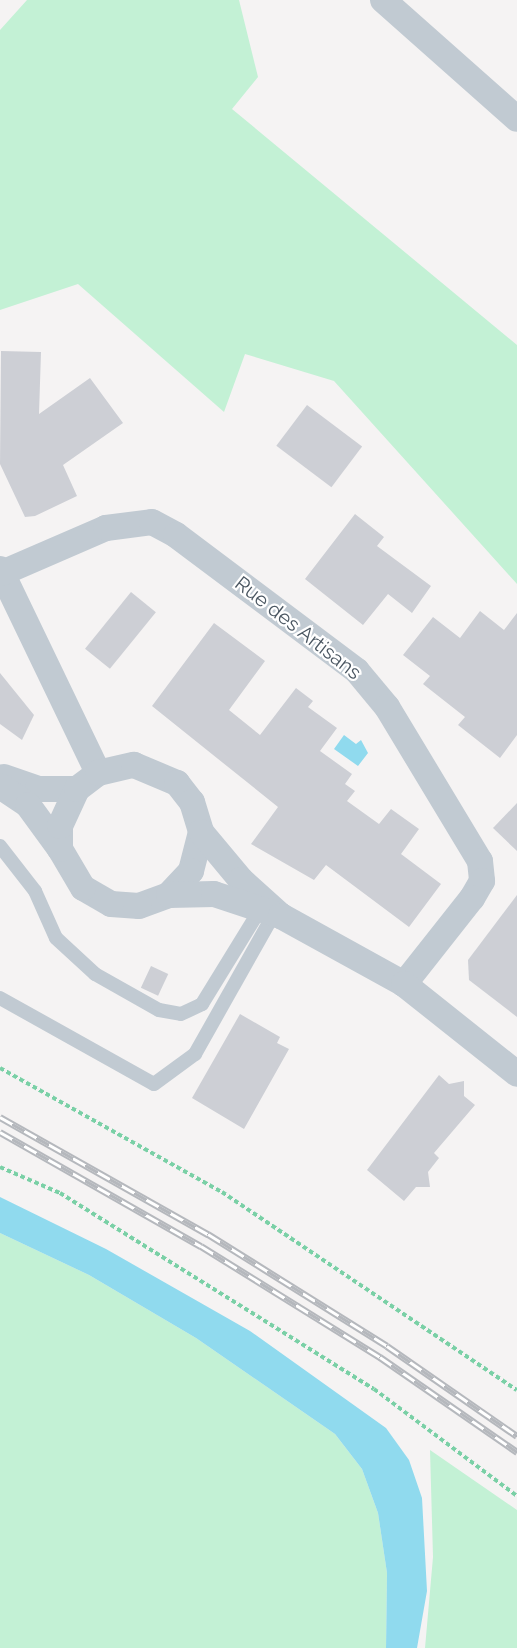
<!DOCTYPE html>
<html>
<head>
<meta charset="utf-8">
<style>
  body { margin:0 }
  #map { position:relative; width:517px; height:1648px; overflow:hidden; background:#f5f3f3; font-family:Raleway,sans-serif }
  div>[style] { position:absolute }
  .green>* { inset:0; background:#c3f1d5 }
  .water>* { inset:0; background:#90daee }
  .building>* { inset:0; background:#cdcfd5; transform-origin:0 0 }
  .path>* { height:4px; margin-top:-2px; transform-origin:0; background:repeating-linear-gradient(90deg,#7ad0a6 0 4.5px,transparent 0 7.5px) }
  .lane>* { height:14px; margin:-7px; padding:0 7px; transform-origin:7px; border-radius:7px; background:#c1cad2 }
  .street>* { height:26px; margin:-13px; padding:0 13px; transform-origin:13px; border-radius:13px; background:#c1cad2 }
  .rail>* { height:7px; margin-top:-3.5px; transform-origin:0; background:repeating-linear-gradient(90deg,#fff 0 14px,#b5b8bd 0 28px); box-sizing:border-box; border-block:2px solid #b5b8bd }
  span { translate:-50% -50%; white-space:nowrap; text-align:center; line-height:1.15; -webkit-text-stroke:4.5px #fff; paint-order:stroke }
  .street-label { font-size:20px; color:#4a5661 }
</style>
</head>
<body>
<div id="map">
  <div class="green">
    <i style="clip-path:polygon(27px 0,239px 0,258px 77px,232px 109px,517px 345px,517px 584px,334px 381px,245px 354px,224px 412px,78px 284px,0 310px,0 30px)"></i>
    <i style="clip-path:polygon(0 1233px,89px 1275px,196px 1338px,335px 1434px,362px 1469px,378px 1513px,387px 1573px,386px 1648px,0 1648px)"></i>
    <i style="clip-path:polygon(430px 1450px,517px 1510px,517px 1648px,425px 1648px,433px 1557px)"></i>
  </div>
  <div class="water">
    <i style="clip-path:polygon(344px 735px,356px 744px,361px 740px,368px 753px,358px 766px,334px 749px)"></i>
    <i style="clip-path:polygon(0 1197px,106px 1249px,250px 1331px,386px 1428px,409px 1460px,422px 1498px,427px 1591px,417px 1648px,386px 1648px,387px 1573px,378px 1513px,362px 1469px,335px 1434px,196px 1338px,89px 1275px,0 1233px)"></i>
  </div>
  <div class="building">
    <i style="clip-path:polygon(1px 351px,41px 352px,39px 414px,90px 378px,123px 423px,63px 465px,77px 496px,35px 516px,25px 517px,0 464px)"></i>
    <i style="left:307px;top:405px;width:69px;height:51px;rotate:37deg"></i>
    <i style="clip-path:polygon(355px 514px,384px 537px,377px 546px,431px 586px,412px 613px,388px 594px,363px 625px,305px 579px)"></i>
    <i style="left:131px;top:592px;width:32px;height:73px;rotate:39deg"></i>
    <i style="clip-path:polygon(480px 611px,504px 630px,517px 613px,517px 735px,500px 758px,458px 725px,465px 717px,423px 684px,430px 676px,403px 655px,433px 617px,460px 638px)"></i>
    <i style="clip-path:polygon(214px 623px,265px 661px,229px 710px,260px 735px,296px 688px,313px 701px,308px 707px,337px 728px,320px 751px,352px 774px,345px 784px,355px 791px,347px 801px,379px 824px,391px 809px,419px 829px,401px 854px,441px 884px,409px 927px,326px 865px,314px 880px,251px 844px,278px 807px,152px 706px)"></i>
    <i style="clip-path:polygon(0 673px,34px 715px,22px 740px,0 724px)"></i>
    <i style="clip-path:polygon(517px 803px,517px 851px,493px 828px)"></i>
    <i style="clip-path:polygon(517px 895px,517px 1017px,469px 980px,468px 960px)"></i>
    <i style="left:151px;top:966px;width:19px;height:24px;rotate:25deg"></i>
    <i style="clip-path:polygon(240px 1014px,280px 1037px,277px 1043px,289px 1049px,244px 1129px,192px 1098px)"></i>
    <i style="clip-path:polygon(439px 1075px,449px 1084px,464px 1081px,464px 1096px,475px 1105px,434px 1153px,439px 1158px,428px 1172px,430px 1187px,416px 1187px,404px 1201px,367px 1170px)"></i>
  </div>
  <div class="path">
    <i style="left:0;top:1068px;width:254px;rotate:29.2deg"></i>
    <i style="left:222px;top:1192px;width:355px;rotate:33.9deg"></i>
    <i style="left:0;top:1167px;width:65px;rotate:23.4deg"></i>
    <i style="left:60px;top:1193px;width:370px;rotate:32deg"></i>
    <i style="left:374px;top:1389px;width:179px;rotate:36.8deg"></i>
  </div>
  <div class="lane">
    <i style="left:0;top:846px;width:57px;rotate:52.1deg"></i>
    <i style="left:35px;top:891px;width:51px;rotate:65.9deg"></i>
    <i style="left:56px;top:938px;width:53px;rotate:42.7deg"></i>
    <i style="left:95px;top:974px;width:73px;rotate:29.4deg"></i>
    <i style="left:159px;top:1010px;width:22px;rotate:10deg"></i>
    <i style="left:181px;top:1014px;width:23px;rotate:-25deg"></i>
    <i style="left:202px;top:1004px;width:113px;rotate:-58.4deg"></i>
    <i style="left:0;top:998px;width:176px;rotate:29.2deg"></i>
    <i style="left:154px;top:1084px;width:51px;rotate:-36.2deg"></i>
    <i style="left:195px;top:1054px;width:161px;rotate:-60.6deg"></i>
  </div>
  <div class="street">
    <i style="left:383px;top:0;width:179px;rotate:41.6deg"></i>
    <i style="left:0;top:569px;width:226px;rotate:64.3deg"></i>
    <i style="left:2px;top:573px;width:113px;rotate:-23.4deg"></i>
    <i style="left:106px;top:528px;width:46px;rotate:-7.4deg"></i>
    <i style="left:152px;top:522px;width:27px;rotate:28deg"></i>
    <i style="left:176px;top:535px;width:226px;rotate:36.9deg"></i>
    <i style="left:357px;top:671px;width:47px;rotate:50.2deg"></i>
    <i style="left:387px;top:707px;width:180px;rotate:58.9deg"></i>
    <i style="left:480px;top:861px;width:20px;rotate:84deg"></i>
    <i style="left:482px;top:881px;width:20px;rotate:120deg"></i>
    <i style="left:472px;top:898px;width:110px;rotate:128.3deg"></i>
    <i style="left:4px;top:777px;width:36px;rotate:19deg"></i>
    <i style="left:38px;top:789px;width:39px"></i>
    <i style="left:0;top:786px;width:34px;rotate:34deg"></i>
    <i style="left:28px;top:805px;width:54px;rotate:54deg"></i>
    <i style="left:201px;top:832px;width:40px;rotate:104.4deg"></i>
    <i style="left:191px;top:871px;width:33px;rotate:133deg"></i>
    <i style="left:169px;top:895px;width:32px;rotate:160deg"></i>
    <i style="left:139px;top:906px;width:28px;rotate:-176deg"></i>
    <i style="left:111px;top:904px;width:32px;rotate:-150deg"></i>
    <i style="left:83px;top:888px;width:45px;rotate:-120.5deg"></i>
    <i style="left:60px;top:849px;width:23px;rotate:-90deg"></i>
    <i style="left:60px;top:826px;width:41px;rotate:-65.3deg"></i>
    <i style="left:77px;top:789px;width:26px;rotate:-37deg"></i>
    <i style="left:98px;top:773px;width:37px;rotate:-13deg"></i>
    <i style="left:134px;top:765px;width:47px;rotate:22.7deg"></i>
    <i style="left:177px;top:783px;width:24px;rotate:52deg"></i>
    <i style="left:192px;top:802px;width:31px;rotate:73deg"></i>
    <i style="left:201px;top:832px;width:62px;rotate:50.2deg"></i>
    <i style="left:241px;top:880px;width:54px;rotate:42deg"></i>
    <i style="left:169px;top:895px;width:45px;rotate:-1.3deg"></i>
    <i style="left:214px;top:894px;width:71px;rotate:18.2deg"></i>
    <i style="left:281px;top:916px;width:141px;rotate:28.9deg"></i>
    <i style="left:404px;top:984px;width:144px;rotate:38.5deg"></i>
  </div>
  <div class="rail">
    <i style="left:0;top:1117px;width:239px;rotate:29.4deg"></i>
    <i style="left:208px;top:1234px;width:211px;rotate:32deg"></i>
    <i style="left:387px;top:1346px;width:158px;rotate:34.7deg"></i>
    <i style="left:0;top:1132px;width:231px;rotate:29.6deg"></i>
    <i style="left:201px;top:1246px;width:211px;rotate:31.8deg"></i>
    <i style="left:380px;top:1357px;width:167px;rotate:34.7deg"></i>
  </div>
  <div class="street-label">
    <span style="left:298px;top:628px;rotate:38deg">Rue des Artisans</span>
  </div>
</div>
</body>
</html>
